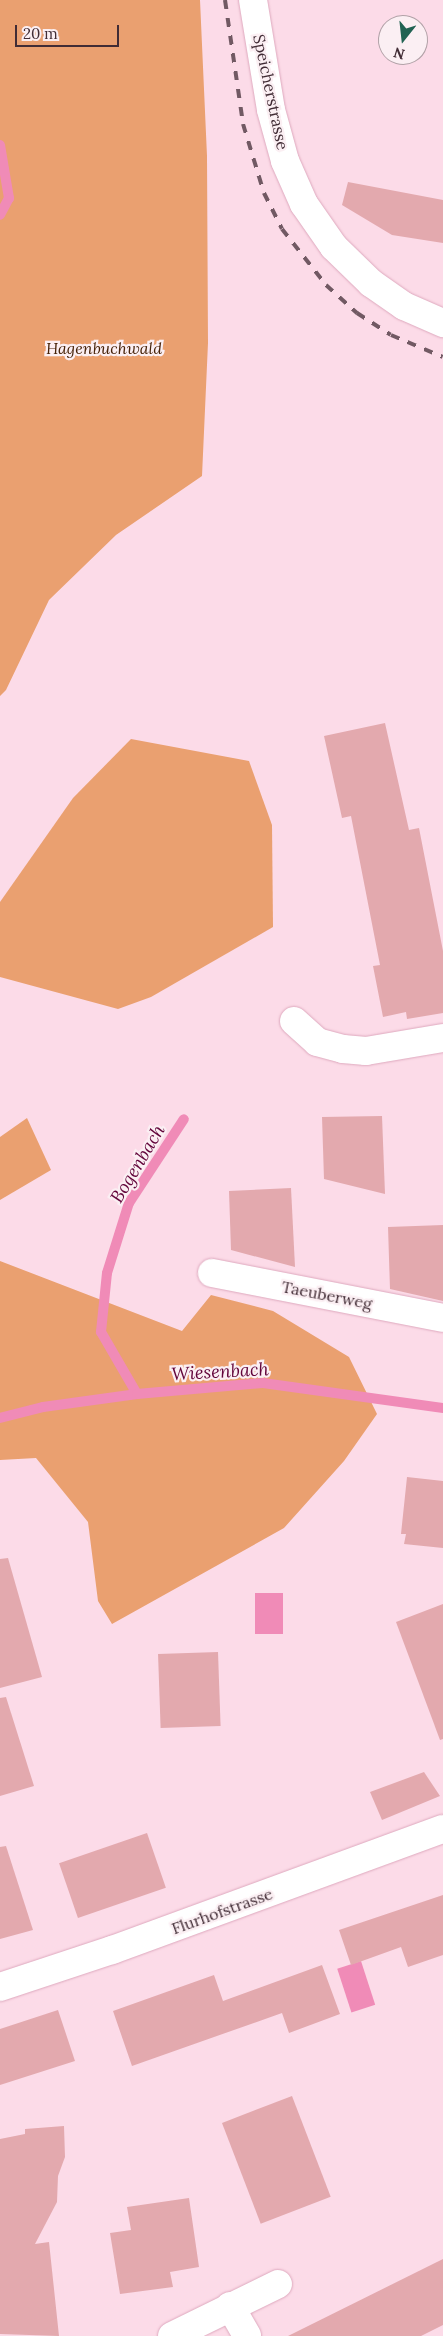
<!DOCTYPE html>
<html>
<head>
<meta charset="utf-8">
<style>
  body { margin:0 }
  #map { position:relative; width:443px; height:2336px; overflow:hidden; background:#fcdbe8; font-family:Lora,serif }
  div>[style] { position:absolute }
  .green>* { inset:0; background:#eaa070 }
  .water>* { inset:0; background:#f08bb7; transform-origin:0 0 }
  .stream>* { height:10px; margin:-5px; padding:0 5px; transform-origin:5px; border-radius:5px; background:#f08bb7 }
  .building>* { inset:0; background:#e3a9ae; transform-origin:0 0 }
  .roads { filter:drop-shadow(0 0 1px #dea9be) drop-shadow(0 0 1px #dea9be) }
  .minor>* { height:28px; margin:-14px; padding:0 14px; transform-origin:14px; border-radius:14px; background:#fff }
  .major>* { height:28px; margin:-14px; padding:0 14px; transform-origin:14px; border-radius:14px; background:#fff }
  .rail>* { height:4px; margin-top:-2px; transform-origin:0; background:repeating-linear-gradient(90deg,#715963 0 9px,transparent 0 18px) }
  span { translate:-50% -50%; white-space:nowrap; text-align:center; line-height:1.15; -webkit-text-stroke:4.5px #fbeff3; paint-order:stroke }
  .street-label { font-size:16px; color:#412c35 }
  .park-label { font-size:16px; color:#462208; font-style:italic }
  .water-label { font-size:18px; color:#62043a; font-style:italic }
  .north { position:absolute; left:378px; top:15px; width:50px; height:50px; box-sizing:border-box; background:#fbeff3; border:1px solid #b1a1a7; border-radius:50%; rotate:196deg; font-size:14px; font-weight:700; line-height:20px; text-align:center; color:#412c35 }
  .north::after { content:''; display:block; margin:auto; width:18px; height:22px; background:#216353; clip-path:polygon(50% 0,100% 100%,50% 72%,0 100%) }
  .scale { position:absolute; left:15px; top:25px; width:104px; height:22px; box-sizing:border-box; border:2px solid #412c35; border-top:0; padding-left:6px; font-size:15px; line-height:18px; white-space:nowrap; color:#412c35; -webkit-text-stroke:4px #fbeff3; paint-order:stroke }
</style>
</head>
<body>
<div id="map">
  <div class="green">
    <i style="clip-path:polygon(0 0,200px 0,207px 156px,208px 343px,202px 476px,116px 535px,49px 600px,6px 690px,0 696px)"></i>
    <i style="clip-path:polygon(131px 739px,249px 761px,272px 825px,273px 927px,151px 997px,118px 1009px,0 977px,0 902px,73px 798px)"></i>
    <i style="clip-path:polygon(27px 1118px,51px 1170px,0 1200px,0 1137px)"></i>
    <i style="clip-path:polygon(0 1261px,182px 1331px,211px 1295px,273px 1311px,349px 1357px,377px 1414px,344px 1461px,284px 1528px,112px 1624px,98px 1601px,88px 1522px,36px 1458px,0 1460px)"></i>
  </div>
  <div class="water">
    <i style="left:255px;top:1593px;width:28px;height:41px"></i>
    <i style="left:361px;top:1961px;width:46px;height:25px;rotate:72deg"></i>
  </div>
  <div class="stream">
    <i style="left:0;top:145px;width:54px;rotate:80.4deg"></i>
    <i style="left:9px;top:198px;width:19px;rotate:118deg"></i>
    <i style="left:137px;top:1394px;width:72px;rotate:-120.1deg"></i>
    <i style="left:101px;top:1332px;width:59px;rotate:-84.2deg"></i>
    <i style="left:107px;top:1273px;width:73px;rotate:-72.6deg"></i>
    <i style="left:129px;top:1203px;width:100px;rotate:-56.8deg"></i>
    <i style="left:0;top:1418px;width:44px;rotate:-14.3deg"></i>
    <i style="left:43px;top:1407px;width:95px;rotate:-7.9deg"></i>
    <i style="left:137px;top:1394px;width:126px;rotate:-5deg"></i>
    <i style="left:263px;top:1383px;width:182px;rotate:7.9deg"></i>
  </div>
  <div class="building">
    <i style="clip-path:polygon(348px 182px,443px 200px,443px 243px,392px 235px,342px 205px)"></i>
    <i style="clip-path:polygon(385px 723px,409px 830px,419px 828px,443px 951px,443px 1013px,407px 1019px,406px 1012px,383px 1017px,373px 966px,380px 965px,351px 816px,342px 818px,324px 736px)"></i>
    <i style="clip-path:polygon(382px 1116px,385px 1194px,324px 1179px,322px 1117px)"></i>
    <i style="clip-path:polygon(291px 1188px,295px 1267px,231px 1250px,229px 1191px)"></i>
    <i style="clip-path:polygon(443px 1225px,443px 1301px,390px 1289px,388px 1227px)"></i>
    <i style="clip-path:polygon(407px 1477px,443px 1481px,443px 1548px,404px 1544px,406px 1534px,401px 1534px)"></i>
    <i style="clip-path:polygon(8px 1558px,42px 1677px,0 1688px,0 1559px)"></i>
    <i style="clip-path:polygon(443px 1604px,443px 1739px,440px 1740px,396px 1622px)"></i>
    <i style="left:218px;top:1652px;width:74px;height:60px;rotate:88deg"></i>
    <i style="clip-path:polygon(6px 1697px,34px 1786px,0 1796px,0 1698px)"></i>
    <i style="clip-path:polygon(424px 1772px,440px 1796px,382px 1820px,370px 1792px)"></i>
    <i style="left:147px;top:1833px;width:58px;height:93px;rotate:71deg"></i>
    <i style="clip-path:polygon(6px 1846px,33px 1930px,0 1939px,0 1847px)"></i>
    <i style="clip-path:polygon(443px 1895px,443px 1955px,408px 1967px,401px 1947px,351px 1965px,339px 1930px)"></i>
    <i style="clip-path:polygon(322px 1965px,340px 2014px,289px 2033px,282px 2013px,132px 2066px,113px 2011px,214px 1975px,223px 2001px)"></i>
    <i style="clip-path:polygon(58px 2010px,75px 2061px,0 2085px,0 2029px)"></i>
    <i style="left:292px;top:2096px;width:108px;height:75px;rotate:69deg"></i>
    <i style="clip-path:polygon(64px 2126px,65px 2157px,58px 2176px,57px 2202px,35px 2244px,49px 2242px,59px 2336px,0 2334px,0 2139px,25px 2134px,25px 2129px)"></i>
    <i style="clip-path:polygon(189px 2198px,199px 2267px,170px 2272px,173px 2287px,120px 2294px,110px 2233px,131px 2230px,127px 2207px)"></i>
    <i style="clip-path:polygon(443px 2259px,443px 2325px,421px 2336px,288px 2336px)"></i>
  </div>
  <div class="roads">
    <div class="minor">
      <i style="left:294px;top:1021px;width:31px;rotate:42deg"></i>
      <i style="left:317px;top:1042px;width:27px;rotate:15deg"></i>
      <i style="left:343px;top:1049px;width:23px;rotate:5deg"></i>
      <i style="left:366px;top:1051px;width:78px;rotate:-9.6deg"></i>
      <i style="left:212px;top:1273px;width:235px;rotate:11deg"></i>
      <i style="left:0;top:1987px;width:118px;rotate:-18.3deg"></i>
      <i style="left:112px;top:1950px;width:352px;rotate:-20.1deg"></i>
      <i style="left:230px;top:2306px;width:34px;rotate:60deg"></i>
      <i style="left:172px;top:2336px;width:118px;rotate:-26.1deg"></i>
    </div>
    <div class="major">
      <i style="left:253px;top:0;width:111px;rotate:80.7deg"></i>
      <i style="left:271px;top:110px;width:53px;rotate:74.6deg"></i>
      <i style="left:285px;top:161px;width:47px;rotate:66.2deg"></i>
      <i style="left:304px;top:204px;width:52px;rotate:55.1deg"></i>
      <i style="left:334px;top:247px;width:52px;rotate:44.2deg"></i>
      <i style="left:371px;top:283px;width:40px;rotate:34.9deg"></i>
      <i style="left:404px;top:306px;width:43px;rotate:23.6deg"></i>
    </div>
  </div>
  <div class="rail">
    <i style="left:225px;top:0;width:125px;rotate:81.7deg"></i>
    <i style="left:243px;top:124px;width:72px;rotate:73.1deg"></i>
    <i style="left:264px;top:193px;width:40px;rotate:63.4deg"></i>
    <i style="left:282px;top:229px;width:71px;rotate:51.8deg"></i>
    <i style="left:326px;top:285px;width:42px;rotate:42.1deg"></i>
    <i style="left:357px;top:313px;width:40px;rotate:32.9deg"></i>
    <i style="left:391px;top:335px;width:56px;rotate:22.9deg"></i>
  </div>
  <div class="street-label">
    <span style="left:271px;top:92px;rotate:78deg">Speicherstrasse</span>
    <span style="left:327px;top:1295px;rotate:11deg">Taeuberweg</span>
    <span style="left:222px;top:1911px;rotate:-20deg">Flurhofstrasse</span>
  </div>
  <div class="park-label">
    <span style="left:104px;top:348px">Hagenbuchwald</span>
  </div>
  <div class="water-label">
    <span style="left:138px;top:1164px;rotate:-59deg">Bogenbach</span>
    <span style="left:220px;top:1372px;rotate:-3deg">Wiesenbach</span>
  </div>
  <div class="north">N</div>
  <div class="scale">20 m</div>
</div>
</body>
</html>
